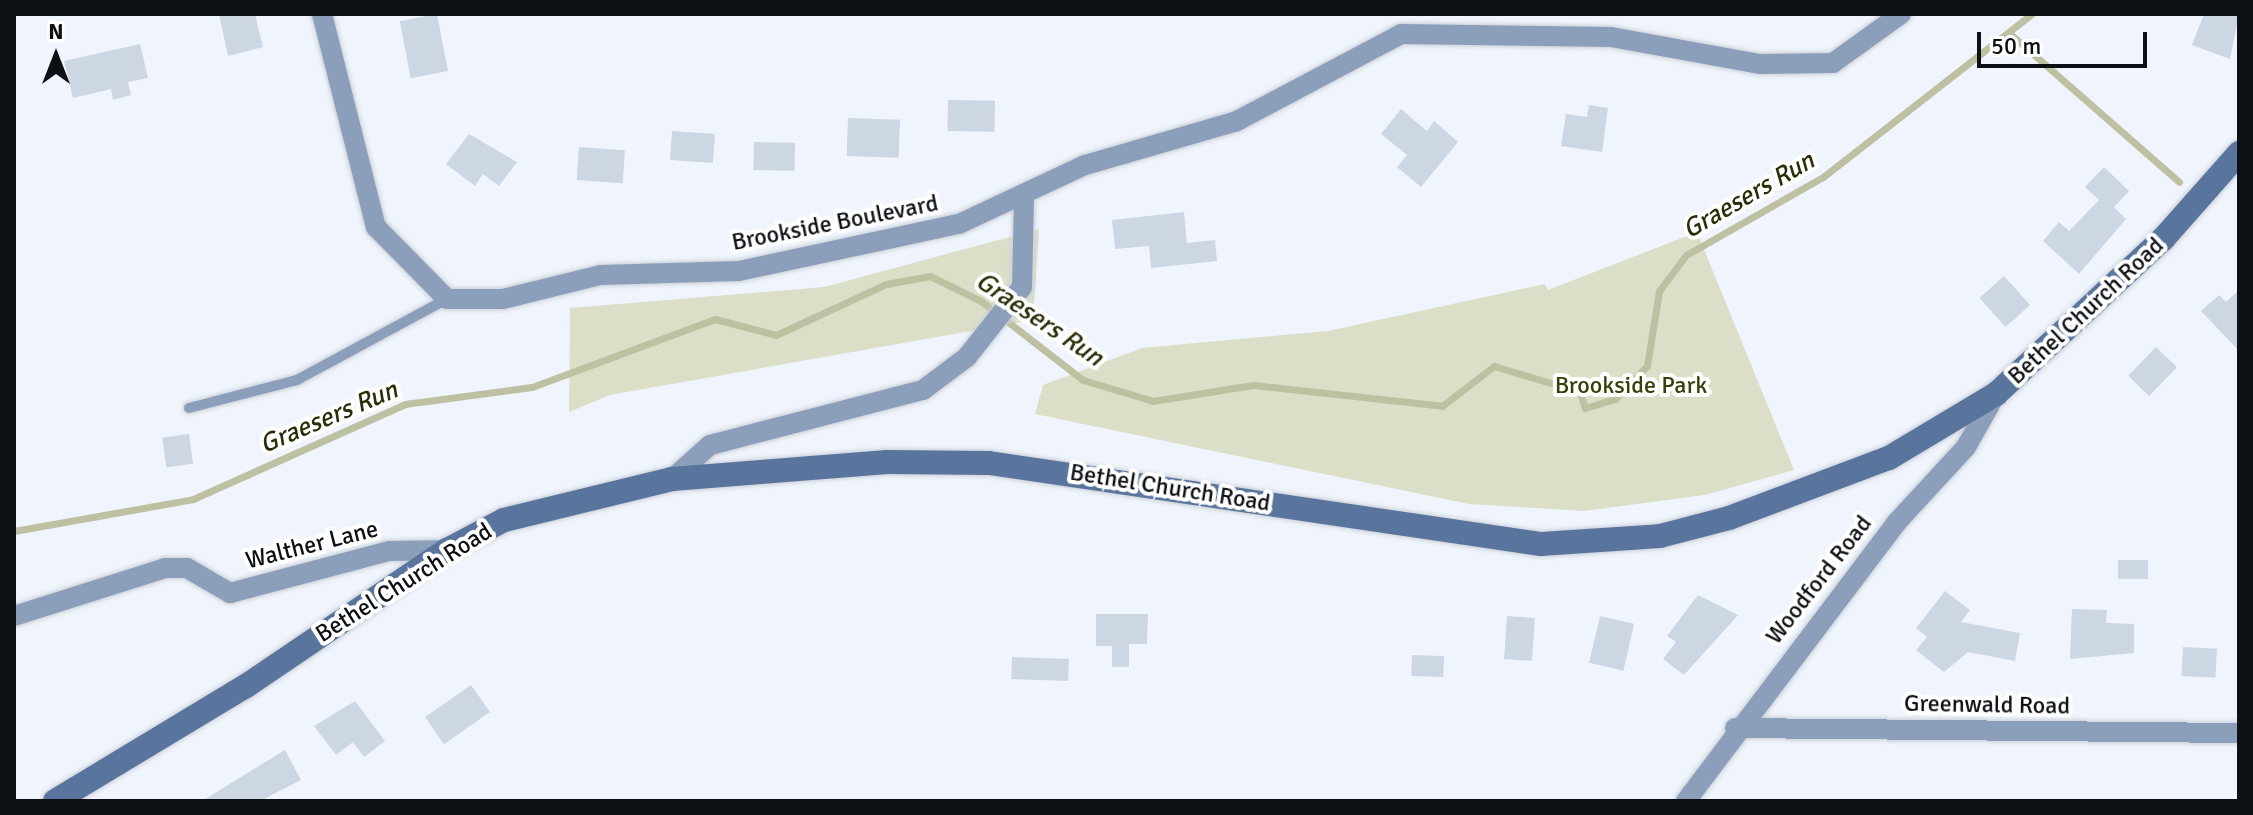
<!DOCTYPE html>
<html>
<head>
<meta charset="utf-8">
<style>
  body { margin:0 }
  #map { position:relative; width:2253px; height:815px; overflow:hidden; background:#f0f5fd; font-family:Signika,sans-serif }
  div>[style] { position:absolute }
  .green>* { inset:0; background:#dbdfc8 }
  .stream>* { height:7px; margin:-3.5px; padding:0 3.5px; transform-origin:3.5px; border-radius:3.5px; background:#bdc1a2 }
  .building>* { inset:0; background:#cdd6e3; transform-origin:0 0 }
  .roads { filter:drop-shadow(0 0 2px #ccd0d8) drop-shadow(0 0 2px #ccd0d8) }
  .lane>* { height:10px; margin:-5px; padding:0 5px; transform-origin:5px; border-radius:5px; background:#8c9fba }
  .street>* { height:20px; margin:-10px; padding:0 10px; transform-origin:10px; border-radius:10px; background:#8c9fba }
  .secondary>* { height:24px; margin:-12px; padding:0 12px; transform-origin:12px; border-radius:12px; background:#5a759d }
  span { translate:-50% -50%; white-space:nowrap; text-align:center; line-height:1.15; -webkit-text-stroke:8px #fff; paint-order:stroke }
  .street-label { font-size:24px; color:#0c0f14 }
  .park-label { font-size:24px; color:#393d06 }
  .water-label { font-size:26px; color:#2a2d05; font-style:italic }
  .frame { position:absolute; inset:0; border:16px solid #0c0f14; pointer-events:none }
  .north { position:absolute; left:16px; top:16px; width:80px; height:80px; -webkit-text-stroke:6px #fff; paint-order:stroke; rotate:0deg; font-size:22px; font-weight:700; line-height:32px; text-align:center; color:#0c0f14 }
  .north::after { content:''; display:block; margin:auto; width:28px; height:36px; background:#0c0f14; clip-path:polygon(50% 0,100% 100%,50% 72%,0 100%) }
  .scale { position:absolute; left:1977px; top:32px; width:170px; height:36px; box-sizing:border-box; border:4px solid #0c0f14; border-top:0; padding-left:10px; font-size:24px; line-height:28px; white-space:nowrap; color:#0c0f14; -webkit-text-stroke:6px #fff; paint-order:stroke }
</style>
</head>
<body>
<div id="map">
  <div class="green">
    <i style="clip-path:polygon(1039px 229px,1033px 320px,610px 395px,569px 412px,570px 308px,824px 287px)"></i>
    <i style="clip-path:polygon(1697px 232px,1794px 470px,1705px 495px,1584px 511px,1469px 504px,1035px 414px,1043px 385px,1142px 348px,1328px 331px,1545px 284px,1548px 290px)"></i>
  </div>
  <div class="stream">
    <i style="left:2009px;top:33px;width:226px;rotate:41.2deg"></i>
    <i style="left:14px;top:531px;width:182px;rotate:-10.1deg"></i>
    <i style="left:193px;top:499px;width:232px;rotate:-24.1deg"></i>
    <i style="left:405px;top:404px;width:128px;rotate:-7.6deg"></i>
    <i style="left:532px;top:387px;width:195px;rotate:-20.4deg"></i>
    <i style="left:715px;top:319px;width:63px;rotate:14.7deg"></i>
    <i style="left:776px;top:335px;width:121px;rotate:-24.9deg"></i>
    <i style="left:886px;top:284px;width:45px;rotate:-10.3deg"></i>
    <i style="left:930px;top:276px;width:57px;rotate:26.1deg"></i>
    <i style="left:981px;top:301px;width:129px;rotate:37.8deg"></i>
    <i style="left:1083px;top:380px;width:73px;rotate:16.7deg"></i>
    <i style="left:1153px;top:401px;width:101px;rotate:-9.1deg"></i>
    <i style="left:1253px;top:385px;width:190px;rotate:6.3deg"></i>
    <i style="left:1442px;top:406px;width:66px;rotate:-37.6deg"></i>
    <i style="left:1494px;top:366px;width:90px;rotate:16.8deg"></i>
    <i style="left:1580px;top:392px;width:17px;rotate:73deg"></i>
    <i style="left:1585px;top:408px;width:31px;rotate:-17deg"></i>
    <i style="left:1615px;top:399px;width:46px;rotate:-45.9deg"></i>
    <i style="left:1647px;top:366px;width:76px;rotate:-80.9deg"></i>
    <i style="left:1659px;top:291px;width:45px;rotate:-53.1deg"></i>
    <i style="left:1686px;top:255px;width:158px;rotate:-29.7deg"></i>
    <i style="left:1823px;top:177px;width:265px;rotate:-38deg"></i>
  </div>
  <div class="building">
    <i style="clip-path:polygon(219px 14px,255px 14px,263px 47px,228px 56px)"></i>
    <i style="left:437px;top:14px;width:58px;height:38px;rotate:79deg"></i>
    <i style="clip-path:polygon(2204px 14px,2239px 14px,2230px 59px,2192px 45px)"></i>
    <i style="clip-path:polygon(140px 44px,148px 78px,128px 82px,131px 95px,113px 100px,111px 89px,73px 98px,64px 61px)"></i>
    <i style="left:948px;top:100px;width:47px;height:31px;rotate:1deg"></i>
    <i style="clip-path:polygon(1589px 105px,1608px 108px,1602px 152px,1561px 146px,1566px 114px,1587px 117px)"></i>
    <i style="clip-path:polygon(1401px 109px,1427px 131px,1434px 121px,1458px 142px,1421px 187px,1397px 167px,1407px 155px,1381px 134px)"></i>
    <i style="left:848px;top:118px;width:52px;height:38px;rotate:2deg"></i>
    <i style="left:672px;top:131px;width:43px;height:29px;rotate:4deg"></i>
    <i style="clip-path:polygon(469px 134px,517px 162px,499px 186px,483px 174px,475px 186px,446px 164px)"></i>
    <i style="left:754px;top:142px;width:41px;height:28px;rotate:1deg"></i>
    <i style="left:579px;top:147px;width:46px;height:33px;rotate:4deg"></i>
    <i style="clip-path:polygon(2104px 167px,2129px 191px,2114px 207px,2126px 219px,2079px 274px,2043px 241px,2059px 222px,2069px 231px,2099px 200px,2085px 187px)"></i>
    <i style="clip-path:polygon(1184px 212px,1187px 243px,1215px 240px,1217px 261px,1151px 268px,1149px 246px,1115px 249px,1112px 220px)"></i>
    <i style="left:2004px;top:276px;width:39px;height:33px;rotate:48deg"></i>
    <i style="clip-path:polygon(2239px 290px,2239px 351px,2201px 311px,2219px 295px,2226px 302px)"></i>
    <i style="left:2156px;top:347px;width:29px;height:40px;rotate:44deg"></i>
    <i style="left:189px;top:434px;width:30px;height:27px;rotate:82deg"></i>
    <i style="left:2118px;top:560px;width:30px;height:19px"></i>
    <i style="clip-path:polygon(1945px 591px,1970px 610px,1961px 622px,2020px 633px,2015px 661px,1968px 652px,1944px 672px,1916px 650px,1927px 637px,1916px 628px)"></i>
    <i style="clip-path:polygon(1698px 595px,1738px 615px,1684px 675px,1663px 659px,1676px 642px,1667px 636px)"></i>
    <i style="clip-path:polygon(2072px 609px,2107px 610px,2106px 623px,2134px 624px,2134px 653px,2070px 659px)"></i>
    <i style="clip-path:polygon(1096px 614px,1148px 614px,1147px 644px,1129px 644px,1129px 667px,1112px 667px,1112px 646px,1096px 646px)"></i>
    <i style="left:1507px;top:616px;width:28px;height:43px;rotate:4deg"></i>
    <i style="left:1600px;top:616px;width:35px;height:48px;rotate:13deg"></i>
    <i style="left:2183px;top:647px;width:34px;height:29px;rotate:3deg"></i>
    <i style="left:1412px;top:655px;width:32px;height:21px;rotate:2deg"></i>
    <i style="left:1012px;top:657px;width:57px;height:22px;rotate:2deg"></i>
    <i style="left:471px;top:685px;width:33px;height:56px;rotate:55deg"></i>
    <i style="clip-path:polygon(355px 701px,385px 741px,364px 757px,353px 742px,336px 755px,314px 726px)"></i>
    <i style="clip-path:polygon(285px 750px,301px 780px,260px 801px,202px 801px)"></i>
  </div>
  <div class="roads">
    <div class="lane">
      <i style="left:189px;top:408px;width:112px;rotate:-14.5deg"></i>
      <i style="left:297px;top:380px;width:170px;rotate:-28.4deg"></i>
    </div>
    <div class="street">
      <i style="left:322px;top:14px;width:220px;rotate:75.8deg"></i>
      <i style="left:376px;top:227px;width:101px;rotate:45.4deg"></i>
      <i style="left:447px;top:299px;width:56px"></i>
      <i style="left:503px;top:299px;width:101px;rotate:-13.8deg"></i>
      <i style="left:601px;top:275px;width:138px;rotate:-1.7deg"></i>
      <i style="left:739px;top:271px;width:225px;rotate:-12.1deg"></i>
      <i style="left:959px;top:224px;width:139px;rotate:-25.1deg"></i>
      <i style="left:1085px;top:165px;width:158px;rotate:-16.1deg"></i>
      <i style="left:1237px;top:121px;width:186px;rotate:-27.9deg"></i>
      <i style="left:1401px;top:34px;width:210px;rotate:0.8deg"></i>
      <i style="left:1611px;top:37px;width:151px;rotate:10.3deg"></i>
      <i style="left:1760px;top:64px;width:73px;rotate:-0.8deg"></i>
      <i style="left:1833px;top:63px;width:84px;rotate:-35.8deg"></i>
      <i style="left:672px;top:479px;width:51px;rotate:-41.8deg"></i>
      <i style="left:710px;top:445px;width:220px;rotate:-14.5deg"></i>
      <i style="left:923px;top:390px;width:55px;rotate:-36.9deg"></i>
      <i style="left:967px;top:357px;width:89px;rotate:-51.8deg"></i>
      <i style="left:1022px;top:287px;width:88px;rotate:-88.7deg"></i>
      <i style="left:14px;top:616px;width:158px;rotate:-17.6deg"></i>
      <i style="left:165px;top:568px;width:22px"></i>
      <i style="left:187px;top:568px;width:50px;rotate:30.2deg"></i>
      <i style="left:230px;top:593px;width:164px;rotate:-14.8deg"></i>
      <i style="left:389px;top:551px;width:58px;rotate:-1deg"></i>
      <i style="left:1735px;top:728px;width:504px;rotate:0.57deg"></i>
      <i style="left:1686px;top:801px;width:350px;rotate:-52.9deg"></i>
      <i style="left:1897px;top:522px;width:102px;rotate:-47.4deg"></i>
      <i style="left:1966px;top:447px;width:61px;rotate:-60.5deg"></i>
    </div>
    <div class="secondary">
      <i style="left:55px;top:801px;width:223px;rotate:-31.1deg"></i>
      <i style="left:246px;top:686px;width:243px;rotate:-34.1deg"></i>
      <i style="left:447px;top:550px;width:64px;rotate:-27.8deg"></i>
      <i style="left:504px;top:520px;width:173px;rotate:-13.7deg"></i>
      <i style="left:672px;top:479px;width:216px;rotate:-4.5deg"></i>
      <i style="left:887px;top:462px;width:102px;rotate:0.6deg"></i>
      <i style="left:989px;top:463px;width:558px;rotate:8.35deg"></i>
      <i style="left:1541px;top:544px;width:119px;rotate:-3.8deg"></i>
      <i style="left:1660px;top:536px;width:71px;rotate:-14.6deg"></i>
      <i style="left:1729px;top:518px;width:171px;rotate:-20.6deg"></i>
      <i style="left:1889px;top:458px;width:125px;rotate:-30.9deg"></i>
      <i style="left:1996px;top:394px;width:228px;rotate:-42.9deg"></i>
      <i style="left:2163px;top:239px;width:115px;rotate:-48.5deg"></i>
    </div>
  </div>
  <div class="street-label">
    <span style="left:835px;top:223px;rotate:-11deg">Brookside Boulevard</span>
    <span style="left:2086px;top:311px;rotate:-43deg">Bethel Church Road</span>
    <span style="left:1170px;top:488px;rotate:9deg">Bethel Church Road</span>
    <span style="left:312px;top:545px;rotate:-14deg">Walther Lane</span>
    <span style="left:1819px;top:580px;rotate:-52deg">Woodford Road</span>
    <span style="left:404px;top:583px;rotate:-32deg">Bethel Church Road</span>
    <span style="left:1987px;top:705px;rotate:1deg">Greenwald Road</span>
  </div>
  <div class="park-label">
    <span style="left:1631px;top:386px">Brookside Park</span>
  </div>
  <div class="water-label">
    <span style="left:1749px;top:196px;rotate:-30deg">Graesers Run</span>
    <span style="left:1039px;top:320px;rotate:34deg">Graesers Run</span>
    <span style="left:329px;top:418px;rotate:-23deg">Graesers Run</span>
  </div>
  <div class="frame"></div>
  <div class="north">N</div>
  <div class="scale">50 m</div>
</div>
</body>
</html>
